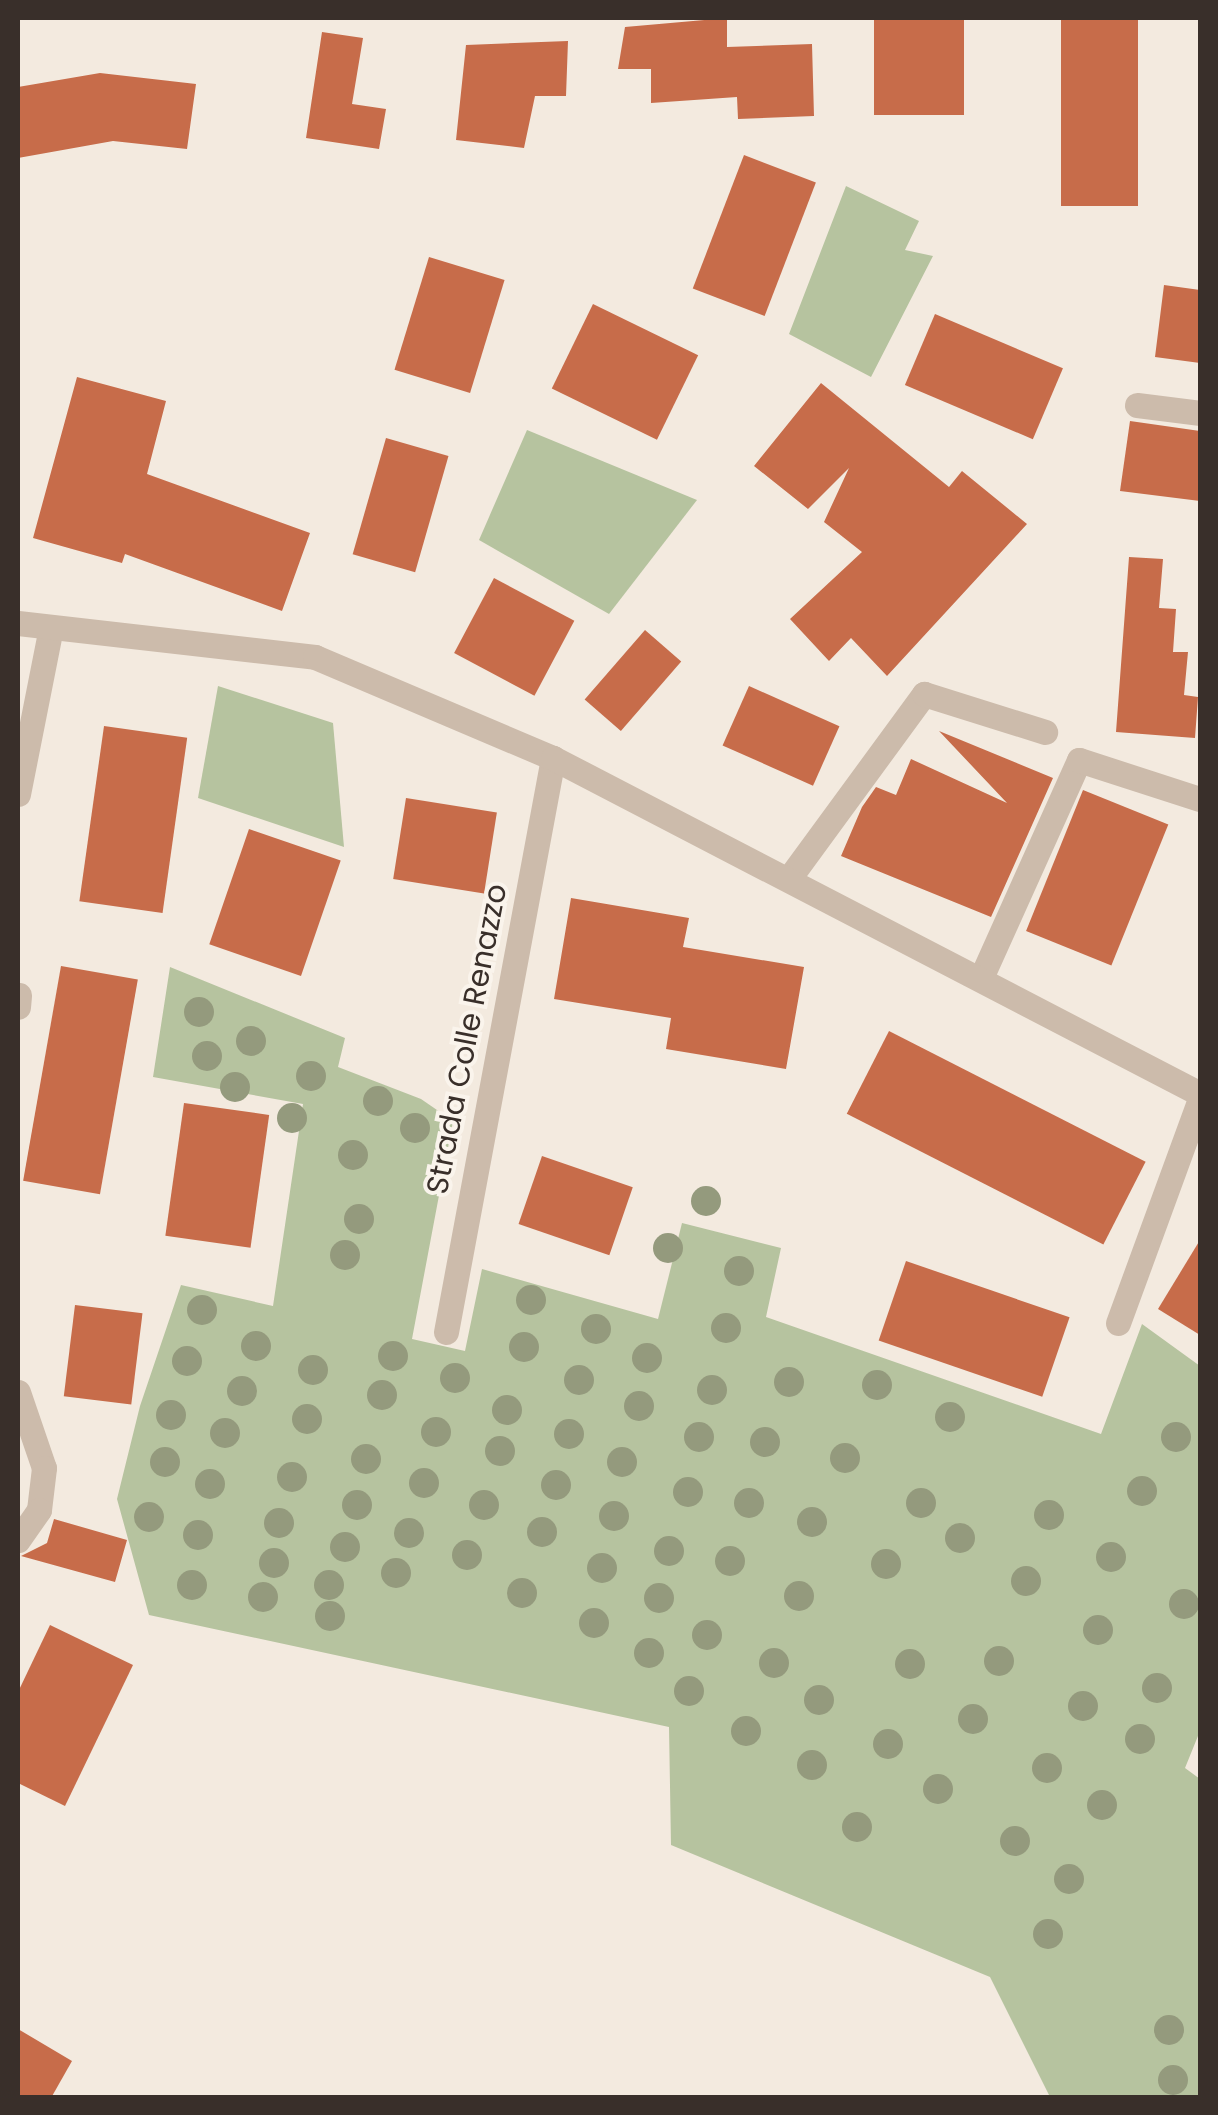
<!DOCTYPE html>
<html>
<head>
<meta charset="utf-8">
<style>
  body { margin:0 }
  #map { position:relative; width:1218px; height:2115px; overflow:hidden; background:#f3eadf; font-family:Poppins,sans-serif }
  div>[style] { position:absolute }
  .green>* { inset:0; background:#b6c39f }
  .building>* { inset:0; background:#c76c4a; transform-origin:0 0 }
  .service>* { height:25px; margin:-12.5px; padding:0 12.5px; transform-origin:12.5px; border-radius:12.5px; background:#ccbbab }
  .minor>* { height:25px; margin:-12.5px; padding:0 12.5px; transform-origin:12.5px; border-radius:12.5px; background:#ccbbab }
  .tertiary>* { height:25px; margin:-12.5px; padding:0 12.5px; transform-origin:12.5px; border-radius:12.5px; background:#ccbbab }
  .trees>* { width:30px; height:30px; margin:-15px; border-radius:50%; background:#949a7d }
  span { translate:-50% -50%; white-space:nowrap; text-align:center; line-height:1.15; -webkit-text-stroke:8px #faf4ec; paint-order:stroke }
  .street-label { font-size:30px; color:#392f2a }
  .frame { position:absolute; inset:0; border:20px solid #392f2a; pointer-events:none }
</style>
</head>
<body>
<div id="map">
  <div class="green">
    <i style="clip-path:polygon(846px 186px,919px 221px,905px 250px,933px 256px,871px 377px,789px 334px)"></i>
    <i style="clip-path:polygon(527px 430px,697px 500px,609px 614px,479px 540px)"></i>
    <i style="clip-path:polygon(218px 686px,333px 723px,344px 847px,198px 798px)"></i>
    <i style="clip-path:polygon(170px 967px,345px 1038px,338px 1067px,421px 1099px,453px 1121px,412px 1339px,465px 1351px,482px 1269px,658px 1319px,682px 1223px,781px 1248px,766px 1317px,1101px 1434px,1142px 1324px,1200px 1366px,1200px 1731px,1185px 1768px,1200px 1779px,1200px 2097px,1050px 2097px,990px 1977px,671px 1845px,669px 1727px,149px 1615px,117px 1499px,140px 1406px,181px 1285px,273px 1306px,303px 1104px,153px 1077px)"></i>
  </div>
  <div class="building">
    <i style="clip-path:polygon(727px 18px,727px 47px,812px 44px,814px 116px,738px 119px,737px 97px,651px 103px,651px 69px,618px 69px,625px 27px)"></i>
    <i style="left:874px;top:18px;width:90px;height:97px"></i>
    <i style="left:1061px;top:18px;width:77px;height:188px"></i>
    <i style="clip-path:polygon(322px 32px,363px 38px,352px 104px,386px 109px,379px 149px,306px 138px)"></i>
    <i style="clip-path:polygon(568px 41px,566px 96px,535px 96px,524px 148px,456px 140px,466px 45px)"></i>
    <i style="clip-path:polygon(100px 73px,196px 84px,187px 149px,113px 141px,18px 158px,18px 87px)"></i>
    <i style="left:744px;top:155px;width:77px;height:143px;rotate:21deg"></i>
    <i style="left:429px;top:257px;width:79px;height:118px;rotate:17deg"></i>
    <i style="clip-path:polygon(1164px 285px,1200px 290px,1200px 363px,1155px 357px)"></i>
    <i style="left:593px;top:304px;width:117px;height:94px;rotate:26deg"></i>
    <i style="left:935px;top:314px;width:139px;height:77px;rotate:23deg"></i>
    <i style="clip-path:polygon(77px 377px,166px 401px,147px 474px,310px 533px,282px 611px,125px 554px,122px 563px,33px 538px)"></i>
    <i style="clip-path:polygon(821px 383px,949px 487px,962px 471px,1027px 524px,887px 676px,851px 638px,829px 661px,790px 619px,862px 552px,824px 522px,849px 468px,808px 509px,754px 466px)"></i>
    <i style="clip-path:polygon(1130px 421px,1200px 431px,1200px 501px,1120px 491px)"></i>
    <i style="left:386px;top:438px;width:65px;height:121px;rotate:16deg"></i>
    <i style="clip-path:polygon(1129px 557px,1163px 559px,1159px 608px,1176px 609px,1173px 652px,1188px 652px,1184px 695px,1198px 697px,1195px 738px,1116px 732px)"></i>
    <i style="left:494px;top:578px;width:91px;height:85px;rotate:28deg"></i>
    <i style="left:645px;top:630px;width:48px;height:92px;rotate:41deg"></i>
    <i style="left:749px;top:686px;width:99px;height:65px;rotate:24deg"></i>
    <i style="left:104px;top:726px;width:84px;height:177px;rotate:8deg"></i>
    <i style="clip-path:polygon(939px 731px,1053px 778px,991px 917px,841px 856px,862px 807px,876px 787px,896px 795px,911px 759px,1007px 803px)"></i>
    <i style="left:1083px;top:790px;width:92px;height:152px;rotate:22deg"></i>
    <i style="left:406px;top:798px;width:92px;height:82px;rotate:9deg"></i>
    <i style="left:249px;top:829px;width:97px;height:122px;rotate:19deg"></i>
    <i style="clip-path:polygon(571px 898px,689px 918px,683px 947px,804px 967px,786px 1069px,666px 1049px,671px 1018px,554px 999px)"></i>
    <i style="left:61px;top:966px;width:78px;height:218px;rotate:10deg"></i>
    <i style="left:889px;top:1031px;width:288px;height:93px;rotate:27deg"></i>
    <i style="left:184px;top:1103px;width:86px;height:134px;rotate:8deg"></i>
    <i style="left:542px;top:1156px;width:96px;height:72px;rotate:19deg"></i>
    <i style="clip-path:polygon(1200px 1240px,1200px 1335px,1158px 1309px)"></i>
    <i style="left:906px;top:1261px;width:173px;height:84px;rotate:19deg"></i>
    <i style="left:75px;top:1305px;width:68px;height:92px;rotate:7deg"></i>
    <i style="clip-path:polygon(54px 1519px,127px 1540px,115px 1582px,21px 1556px,47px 1543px)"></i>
    <i style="clip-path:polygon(50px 1625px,133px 1665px,65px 1806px,18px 1783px,18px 1692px)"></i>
    <i style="clip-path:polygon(18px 2029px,72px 2061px,51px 2098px,18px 2098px)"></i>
  </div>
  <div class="service">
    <i style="left:1137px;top:405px;width:64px;rotate:7.2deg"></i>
    <i style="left:18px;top:794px;width:169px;rotate:-78.8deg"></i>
    <i style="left:790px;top:877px;width:227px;rotate:-53.8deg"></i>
    <i style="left:924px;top:694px;width:127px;rotate:17.4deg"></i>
    <i style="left:981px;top:978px;width:239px;rotate:-65.8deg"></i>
    <i style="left:1079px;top:760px;width:127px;rotate:17.9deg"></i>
    <i style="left:1118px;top:1323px;width:239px;rotate:-69.9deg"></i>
    <i style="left:446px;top:1332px;width:584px;rotate:-79.44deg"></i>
  </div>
  <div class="minor">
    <i style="left:18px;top:1007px;width:12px;rotate:-85deg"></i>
    <i style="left:18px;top:1392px;width:80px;rotate:71.1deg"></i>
    <i style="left:44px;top:1468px;width:42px;rotate:96.8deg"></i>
    <i style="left:39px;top:1510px;width:37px;rotate:125deg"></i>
  </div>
  <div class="tertiary">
    <i style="left:18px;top:623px;width:299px;rotate:6.5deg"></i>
    <i style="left:315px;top:657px;width:259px;rotate:23deg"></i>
    <i style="left:553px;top:758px;width:729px;rotate:27.44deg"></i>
  </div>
  <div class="trees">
    <i style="left:199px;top:1012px"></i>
    <i style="left:251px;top:1041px"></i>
    <i style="left:207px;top:1056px"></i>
    <i style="left:311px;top:1076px"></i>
    <i style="left:235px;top:1087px"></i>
    <i style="left:378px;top:1101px"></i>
    <i style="left:292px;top:1118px"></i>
    <i style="left:415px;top:1128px"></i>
    <i style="left:353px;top:1155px"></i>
    <i style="left:706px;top:1201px"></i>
    <i style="left:359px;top:1219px"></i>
    <i style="left:668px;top:1248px"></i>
    <i style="left:345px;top:1255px"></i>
    <i style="left:739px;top:1271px"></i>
    <i style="left:531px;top:1300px"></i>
    <i style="left:202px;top:1310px"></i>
    <i style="left:726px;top:1328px"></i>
    <i style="left:596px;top:1329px"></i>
    <i style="left:256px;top:1346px"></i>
    <i style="left:524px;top:1347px"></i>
    <i style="left:393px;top:1356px"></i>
    <i style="left:647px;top:1358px"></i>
    <i style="left:187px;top:1361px"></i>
    <i style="left:313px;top:1370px"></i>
    <i style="left:455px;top:1378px"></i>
    <i style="left:579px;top:1380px"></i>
    <i style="left:789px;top:1382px"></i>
    <i style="left:877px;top:1385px"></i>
    <i style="left:712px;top:1390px"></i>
    <i style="left:242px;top:1391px"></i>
    <i style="left:382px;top:1395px"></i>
    <i style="left:639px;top:1406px"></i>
    <i style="left:507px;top:1410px"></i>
    <i style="left:171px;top:1415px"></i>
    <i style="left:950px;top:1417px"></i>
    <i style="left:307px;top:1419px"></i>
    <i style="left:436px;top:1432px"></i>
    <i style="left:225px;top:1433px"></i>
    <i style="left:569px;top:1434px"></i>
    <i style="left:699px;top:1437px"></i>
    <i style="left:1176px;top:1437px"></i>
    <i style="left:765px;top:1442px"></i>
    <i style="left:500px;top:1451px"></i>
    <i style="left:845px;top:1458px"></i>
    <i style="left:366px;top:1459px"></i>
    <i style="left:165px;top:1462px"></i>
    <i style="left:622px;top:1462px"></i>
    <i style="left:292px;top:1477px"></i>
    <i style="left:424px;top:1483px"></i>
    <i style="left:210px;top:1484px"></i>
    <i style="left:556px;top:1485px"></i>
    <i style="left:1142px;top:1491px"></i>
    <i style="left:688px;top:1492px"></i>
    <i style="left:749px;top:1503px"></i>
    <i style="left:921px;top:1503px"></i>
    <i style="left:357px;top:1505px"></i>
    <i style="left:484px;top:1505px"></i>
    <i style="left:1049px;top:1515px"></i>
    <i style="left:614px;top:1516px"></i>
    <i style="left:149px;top:1517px"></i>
    <i style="left:812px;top:1522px"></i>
    <i style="left:279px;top:1523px"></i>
    <i style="left:542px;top:1532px"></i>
    <i style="left:409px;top:1533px"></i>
    <i style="left:198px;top:1535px"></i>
    <i style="left:960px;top:1538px"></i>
    <i style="left:345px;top:1547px"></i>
    <i style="left:669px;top:1551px"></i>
    <i style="left:467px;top:1555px"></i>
    <i style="left:1111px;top:1557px"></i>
    <i style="left:730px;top:1561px"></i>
    <i style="left:274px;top:1563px"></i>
    <i style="left:886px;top:1564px"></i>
    <i style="left:602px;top:1568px"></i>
    <i style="left:396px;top:1573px"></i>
    <i style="left:1026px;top:1581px"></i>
    <i style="left:192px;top:1585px"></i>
    <i style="left:329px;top:1585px"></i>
    <i style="left:522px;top:1593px"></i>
    <i style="left:799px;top:1596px"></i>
    <i style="left:263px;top:1597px"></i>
    <i style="left:659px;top:1598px"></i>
    <i style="left:1184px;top:1604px"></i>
    <i style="left:330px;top:1616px"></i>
    <i style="left:594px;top:1623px"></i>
    <i style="left:1098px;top:1630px"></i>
    <i style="left:707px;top:1635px"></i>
    <i style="left:649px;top:1653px"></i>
    <i style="left:999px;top:1661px"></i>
    <i style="left:774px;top:1663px"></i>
    <i style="left:910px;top:1664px"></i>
    <i style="left:1157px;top:1688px"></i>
    <i style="left:689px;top:1691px"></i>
    <i style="left:819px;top:1700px"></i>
    <i style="left:1083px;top:1706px"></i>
    <i style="left:973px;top:1719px"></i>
    <i style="left:746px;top:1731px"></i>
    <i style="left:1140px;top:1739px"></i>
    <i style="left:888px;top:1744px"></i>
    <i style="left:812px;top:1765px"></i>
    <i style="left:1047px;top:1768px"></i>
    <i style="left:938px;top:1789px"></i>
    <i style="left:1102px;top:1805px"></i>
    <i style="left:857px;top:1827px"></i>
    <i style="left:1015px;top:1841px"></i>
    <i style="left:1069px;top:1879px"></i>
    <i style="left:1048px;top:1934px"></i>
    <i style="left:1169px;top:2030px"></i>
    <i style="left:1173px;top:2080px"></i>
  </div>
  <div class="street-label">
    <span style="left:467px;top:1039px;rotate:-79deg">Strada Colle Renazzo</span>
  </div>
  <div class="frame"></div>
</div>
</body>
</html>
